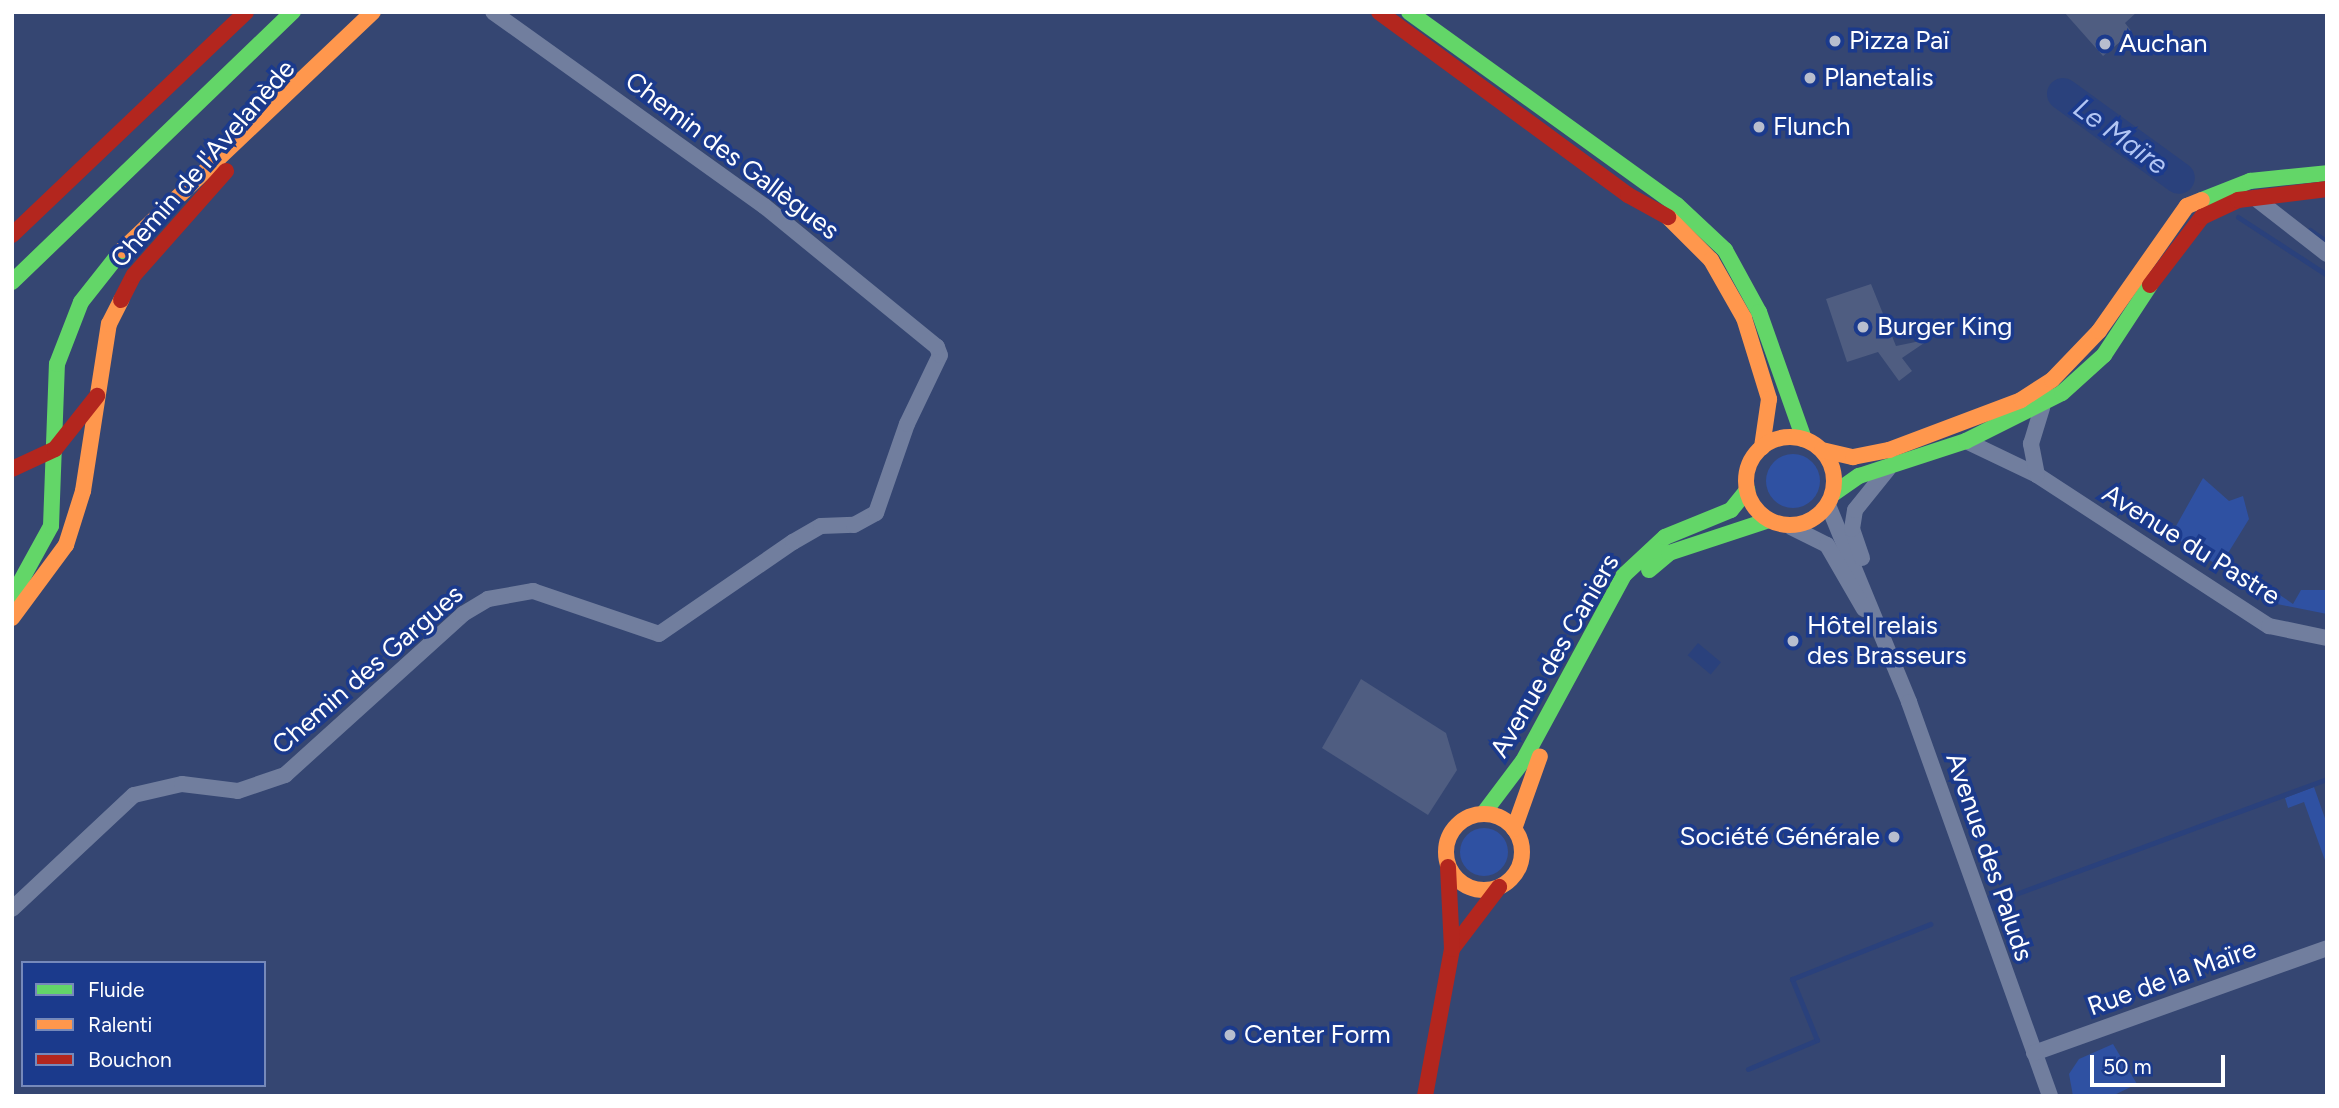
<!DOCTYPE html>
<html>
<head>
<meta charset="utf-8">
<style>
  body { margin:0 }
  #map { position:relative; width:2339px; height:1108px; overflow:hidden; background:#354672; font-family:Figtree,sans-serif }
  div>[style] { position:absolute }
  .green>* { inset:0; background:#2f51a2 }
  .round { border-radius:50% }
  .water>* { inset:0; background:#2a417c; transform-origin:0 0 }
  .stream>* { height:5px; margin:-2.5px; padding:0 2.5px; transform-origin:2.5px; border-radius:2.5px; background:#2a417c }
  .canal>* { height:19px; margin:-9.5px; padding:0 9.5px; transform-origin:9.5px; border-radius:9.5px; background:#2a417c }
  .river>* { height:32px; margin:-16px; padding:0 16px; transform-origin:16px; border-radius:16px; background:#2a417c }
  .building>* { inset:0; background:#4f5d81 }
  .street>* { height:16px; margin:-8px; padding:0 8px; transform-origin:8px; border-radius:8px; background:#717e9e }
  .fast>* { height:16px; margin:-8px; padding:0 8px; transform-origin:8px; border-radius:8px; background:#63d668 }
  .slow>* { height:16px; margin:-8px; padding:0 8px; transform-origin:8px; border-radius:8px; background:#ff974d }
  .slow>.ring { margin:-8px; padding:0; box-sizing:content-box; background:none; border:16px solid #ff974d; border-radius:50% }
  .jam>* { height:16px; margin:-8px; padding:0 8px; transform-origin:8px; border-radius:8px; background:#b3261e }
  .dots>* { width:19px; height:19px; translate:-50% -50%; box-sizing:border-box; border:4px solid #1b3a8c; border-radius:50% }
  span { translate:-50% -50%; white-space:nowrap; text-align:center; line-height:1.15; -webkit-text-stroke:7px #1b3a8c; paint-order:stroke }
  .poi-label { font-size:26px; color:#fff }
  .left { translate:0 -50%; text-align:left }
  .right { translate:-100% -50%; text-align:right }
  .street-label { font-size:26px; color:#fff }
  .water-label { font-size:28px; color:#b3c6f4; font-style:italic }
  .frame { position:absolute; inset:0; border:14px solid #fff; pointer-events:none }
  .legend { position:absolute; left:21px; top:961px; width:245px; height:126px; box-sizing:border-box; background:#1b3a8c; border:2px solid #7689ba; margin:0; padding:9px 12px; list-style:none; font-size:21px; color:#fff }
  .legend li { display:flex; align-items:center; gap:14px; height:35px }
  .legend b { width:35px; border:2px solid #7689ba }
  .scale { position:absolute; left:2090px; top:1055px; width:135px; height:32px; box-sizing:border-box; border:4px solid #fff; border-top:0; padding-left:9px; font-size:21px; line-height:24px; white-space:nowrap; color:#fff; -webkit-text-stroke:5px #1b3a8c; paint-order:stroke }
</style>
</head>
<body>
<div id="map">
  <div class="green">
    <i class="round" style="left:1766px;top:454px;width:54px;height:54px"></i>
    <i style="clip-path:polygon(2203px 478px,2229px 501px,2243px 496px,2249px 519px,2225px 558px,2293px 604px,2301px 590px,2327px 590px,2327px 614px,2277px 604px,2171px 535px)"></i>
    <i style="clip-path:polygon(2314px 787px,2327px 824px,2327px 866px,2304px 802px,2288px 808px,2285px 798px)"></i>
    <i class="round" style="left:1460px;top:828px;width:48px;height:48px"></i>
    <i style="clip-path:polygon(2113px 1044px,2137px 1084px,2112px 1096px,2073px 1096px,2069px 1074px,2079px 1059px)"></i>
  </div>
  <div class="water">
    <i style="left:1698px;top:643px;width:30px;height:16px;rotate:40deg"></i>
  </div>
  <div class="stream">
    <i style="left:2238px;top:217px;width:106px;rotate:33.1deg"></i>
    <i style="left:2310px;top:230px;width:21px;rotate:35deg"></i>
    <i style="left:2005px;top:898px;width:343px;rotate:-20.3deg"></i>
    <i style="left:1748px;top:1069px;width:75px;rotate:-22.8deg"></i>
    <i style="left:1817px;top:1040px;width:66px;rotate:-112.3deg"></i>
    <i style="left:1792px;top:979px;width:149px;rotate:-21.7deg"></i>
  </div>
  <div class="canal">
    <i style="left:1995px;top:901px;width:10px;rotate:-17deg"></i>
  </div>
  <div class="river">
    <i style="left:2063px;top:94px;width:143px;rotate:35.9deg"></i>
  </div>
  <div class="building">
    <i style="clip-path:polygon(2064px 12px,2137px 12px,2125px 23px,2132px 32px,2103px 56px)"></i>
    <i style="clip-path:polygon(1871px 284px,1896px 346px,1930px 339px,1902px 358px,1912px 371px,1899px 381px,1878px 352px,1847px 362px,1826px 299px)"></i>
    <i style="clip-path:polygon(1361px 679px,1446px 733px,1457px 770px,1428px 815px,1322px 748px)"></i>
  </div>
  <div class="street">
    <i style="left:2255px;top:198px;width:91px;rotate:37.9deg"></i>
    <i style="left:1966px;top:441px;width:79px;rotate:25.6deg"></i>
    <i style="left:2037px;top:475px;width:277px;rotate:33.1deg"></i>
    <i style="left:2269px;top:626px;width:59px;rotate:11.7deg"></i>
    <i style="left:2037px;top:475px;width:32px;rotate:-101deg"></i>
    <i style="left:2031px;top:444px;width:38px;rotate:-73deg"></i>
    <i style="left:1828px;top:505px;width:213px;rotate:67.6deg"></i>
    <i style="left:1909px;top:702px;width:418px;rotate:70.3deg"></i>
    <i style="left:1791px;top:527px;width:40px;rotate:26.6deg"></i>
    <i style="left:1827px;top:545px;width:74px;rotate:60deg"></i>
    <i style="left:1862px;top:558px;width:31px;rotate:-109deg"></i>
    <i style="left:1852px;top:529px;width:19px;rotate:-81deg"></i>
    <i style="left:1855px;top:510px;width:53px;rotate:-51.2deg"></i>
    <i style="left:12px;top:909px;width:167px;rotate:-43.1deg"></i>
    <i style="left:134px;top:795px;width:49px;rotate:-12.9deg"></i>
    <i style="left:182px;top:784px;width:56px;rotate:7.1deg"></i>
    <i style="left:238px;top:791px;width:50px;rotate:-18.8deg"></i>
    <i style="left:285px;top:775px;width:240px;rotate:-42.1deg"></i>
    <i style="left:463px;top:614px;width:29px;rotate:-31deg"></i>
    <i style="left:488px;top:599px;width:46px;rotate:-10.1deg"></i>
    <i style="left:533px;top:591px;width:133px;rotate:18.8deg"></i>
    <i style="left:659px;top:634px;width:163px;rotate:-34.5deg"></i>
    <i style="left:793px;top:542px;width:32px;rotate:-30deg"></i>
    <i style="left:821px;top:526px;width:33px;rotate:-2deg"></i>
    <i style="left:854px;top:525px;width:25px;rotate:-29deg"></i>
    <i style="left:876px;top:513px;width:94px;rotate:-70.8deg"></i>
    <i style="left:907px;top:424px;width:76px;rotate:-64.4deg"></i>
    <i style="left:940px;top:355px;width:9px;rotate:-111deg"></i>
    <i style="left:937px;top:347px;width:223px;rotate:-140.8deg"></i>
    <i style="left:764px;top:206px;width:333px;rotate:-144.4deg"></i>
    <i style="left:2034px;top:1053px;width:311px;rotate:-19.7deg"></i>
  </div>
  <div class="fast">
    <i style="left:1409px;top:12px;width:330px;rotate:35.8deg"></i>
    <i style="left:1677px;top:205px;width:66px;rotate:43.2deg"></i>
    <i style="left:1725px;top:250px;width:71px;rotate:61.3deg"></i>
    <i style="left:1759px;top:312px;width:135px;rotate:70.5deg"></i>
    <i style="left:2202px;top:200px;width:52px;rotate:-21.6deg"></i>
    <i style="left:2250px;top:181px;width:77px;rotate:-5.9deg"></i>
    <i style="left:12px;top:282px;width:390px;rotate:-43.9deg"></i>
    <i style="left:1833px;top:494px;width:32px;rotate:-35deg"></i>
    <i style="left:1859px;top:476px;width:113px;rotate:-18.1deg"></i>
    <i style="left:1966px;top:441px;width:107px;rotate:-26.6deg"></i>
    <i style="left:2062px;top:393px;width:57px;rotate:-42.1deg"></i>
    <i style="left:2104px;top:355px;width:84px;rotate:-56.7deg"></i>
    <i style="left:1649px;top:570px;width:26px;rotate:-40deg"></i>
    <i style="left:1669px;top:553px;width:105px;rotate:-18.3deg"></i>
    <i style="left:12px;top:597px;width:81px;rotate:-61.2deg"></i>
    <i style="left:51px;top:526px;width:162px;rotate:-87.9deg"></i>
    <i style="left:57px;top:364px;width:66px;rotate:-68.8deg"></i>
    <i style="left:81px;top:302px;width:66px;rotate:-51.7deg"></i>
    <i style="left:1483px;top:814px;width:66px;rotate:-53deg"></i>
    <i style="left:1523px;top:761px;width:212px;rotate:-61.5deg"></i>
    <i style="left:1624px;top:575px;width:56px;rotate:-42.8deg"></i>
    <i style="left:1665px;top:537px;width:71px;rotate:-22.2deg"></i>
    <i style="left:1731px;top:510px;width:26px;rotate:-51deg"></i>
  </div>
  <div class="slow">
    <i style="left:1668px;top:217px;width:61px;rotate:45deg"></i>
    <i style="left:1711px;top:260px;width:67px;rotate:60.4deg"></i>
    <i style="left:1744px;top:318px;width:85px;rotate:72.8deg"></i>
    <i style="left:1769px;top:399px;width:49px;rotate:98.3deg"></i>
    <i style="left:122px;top:250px;width:346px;rotate:-43.5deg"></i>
    <i class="ring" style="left:1746px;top:437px;width:72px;height:72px"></i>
    <i style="left:1822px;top:450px;width:32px;rotate:13deg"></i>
    <i style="left:1853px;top:457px;width:37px;rotate:-11deg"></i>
    <i style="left:1889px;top:450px;width:141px;rotate:-20.7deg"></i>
    <i style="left:2021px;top:400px;width:37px;rotate:-33deg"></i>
    <i style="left:2052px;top:380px;width:68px;rotate:-46.2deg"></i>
    <i style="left:2099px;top:331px;width:153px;rotate:-54.9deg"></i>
    <i style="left:2187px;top:206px;width:16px;rotate:-22deg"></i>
    <i style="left:12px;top:618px;width:91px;rotate:-53.5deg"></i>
    <i style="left:66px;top:545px;width:57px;rotate:-72.5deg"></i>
    <i style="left:83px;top:491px;width:169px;rotate:-81.2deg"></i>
    <i style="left:109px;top:324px;width:27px;rotate:-63deg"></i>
    <i class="ring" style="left:1446px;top:814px;width:60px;height:60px"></i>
    <i style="left:1514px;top:829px;width:77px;rotate:-70.4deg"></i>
  </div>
  <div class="jam">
    <i style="left:1379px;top:12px;width:309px;rotate:36.3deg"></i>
    <i style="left:1628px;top:195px;width:46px;rotate:28.8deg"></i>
    <i style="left:12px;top:235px;width:323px;rotate:-43.6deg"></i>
    <i style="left:2150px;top:285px;width:86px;rotate:-52.6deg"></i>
    <i style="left:2202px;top:217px;width:40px;rotate:-25deg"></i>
    <i style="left:2238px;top:200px;width:90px;rotate:-7deg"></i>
    <i style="left:121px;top:300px;width:28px;rotate:-63deg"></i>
    <i style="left:134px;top:275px;width:139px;rotate:-48.5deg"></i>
    <i style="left:12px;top:469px;width:47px;rotate:-24.9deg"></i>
    <i style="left:55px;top:449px;width:68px;rotate:-51.6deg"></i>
    <i style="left:1452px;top:949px;width:78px;rotate:-52.8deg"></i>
    <i style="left:1425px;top:1096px;width:149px;rotate:-79.6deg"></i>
    <i style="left:1452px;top:949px;width:82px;rotate:-92.8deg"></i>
  </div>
  <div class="dots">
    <i style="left:1835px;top:41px;background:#b8bece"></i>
    <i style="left:2105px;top:44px;background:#b8bece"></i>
    <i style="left:1810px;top:78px;background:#b8bece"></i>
    <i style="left:1759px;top:127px;background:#b8bece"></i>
    <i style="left:1863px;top:327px;background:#b8bece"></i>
    <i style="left:1793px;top:641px;background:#b8bece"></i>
    <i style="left:1894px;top:837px;background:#b8bece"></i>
    <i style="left:1230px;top:1035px;background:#b8bece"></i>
  </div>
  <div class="poi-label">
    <span class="left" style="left:1849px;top:41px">Pizza Paï</span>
    <span class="left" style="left:2119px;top:44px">Auchan</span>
    <span class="left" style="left:1824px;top:78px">Planetalis</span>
    <span class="left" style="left:1773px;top:127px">Flunch</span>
    <span class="left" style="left:1877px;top:327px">Burger King</span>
    <span class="left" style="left:1807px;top:641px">Hôtel relais<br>des Brasseurs</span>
    <span class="right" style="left:1880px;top:837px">Société Générale</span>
    <span class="left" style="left:1244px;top:1035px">Center Form</span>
  </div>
  <div class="street-label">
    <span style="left:732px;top:156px;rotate:37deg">Chemin des Gallègues</span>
    <span style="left:203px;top:164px;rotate:-49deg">Chemin de l'Avelanède</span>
    <span style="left:2191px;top:545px;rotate:32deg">Avenue du Pastre</span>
    <span style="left:1555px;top:656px;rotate:-60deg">Avenue des Caniers</span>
    <span style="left:368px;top:670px;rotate:-41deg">Chemin des Gargues</span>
    <span style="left:1989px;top:857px;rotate:71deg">Avenue des Paluds</span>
    <span style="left:2172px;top:978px;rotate:-20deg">Rue de la Maïre</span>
  </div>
  <div class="water-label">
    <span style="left:2121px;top:136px;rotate:36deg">Le Maïre</span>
  </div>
  <div class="frame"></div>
  <ul class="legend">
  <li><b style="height:9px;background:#63d668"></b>Fluide</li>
  <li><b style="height:9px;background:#ff974d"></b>Ralenti</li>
  <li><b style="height:9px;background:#b3261e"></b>Bouchon</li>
  </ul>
  <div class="scale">50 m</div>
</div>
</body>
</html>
